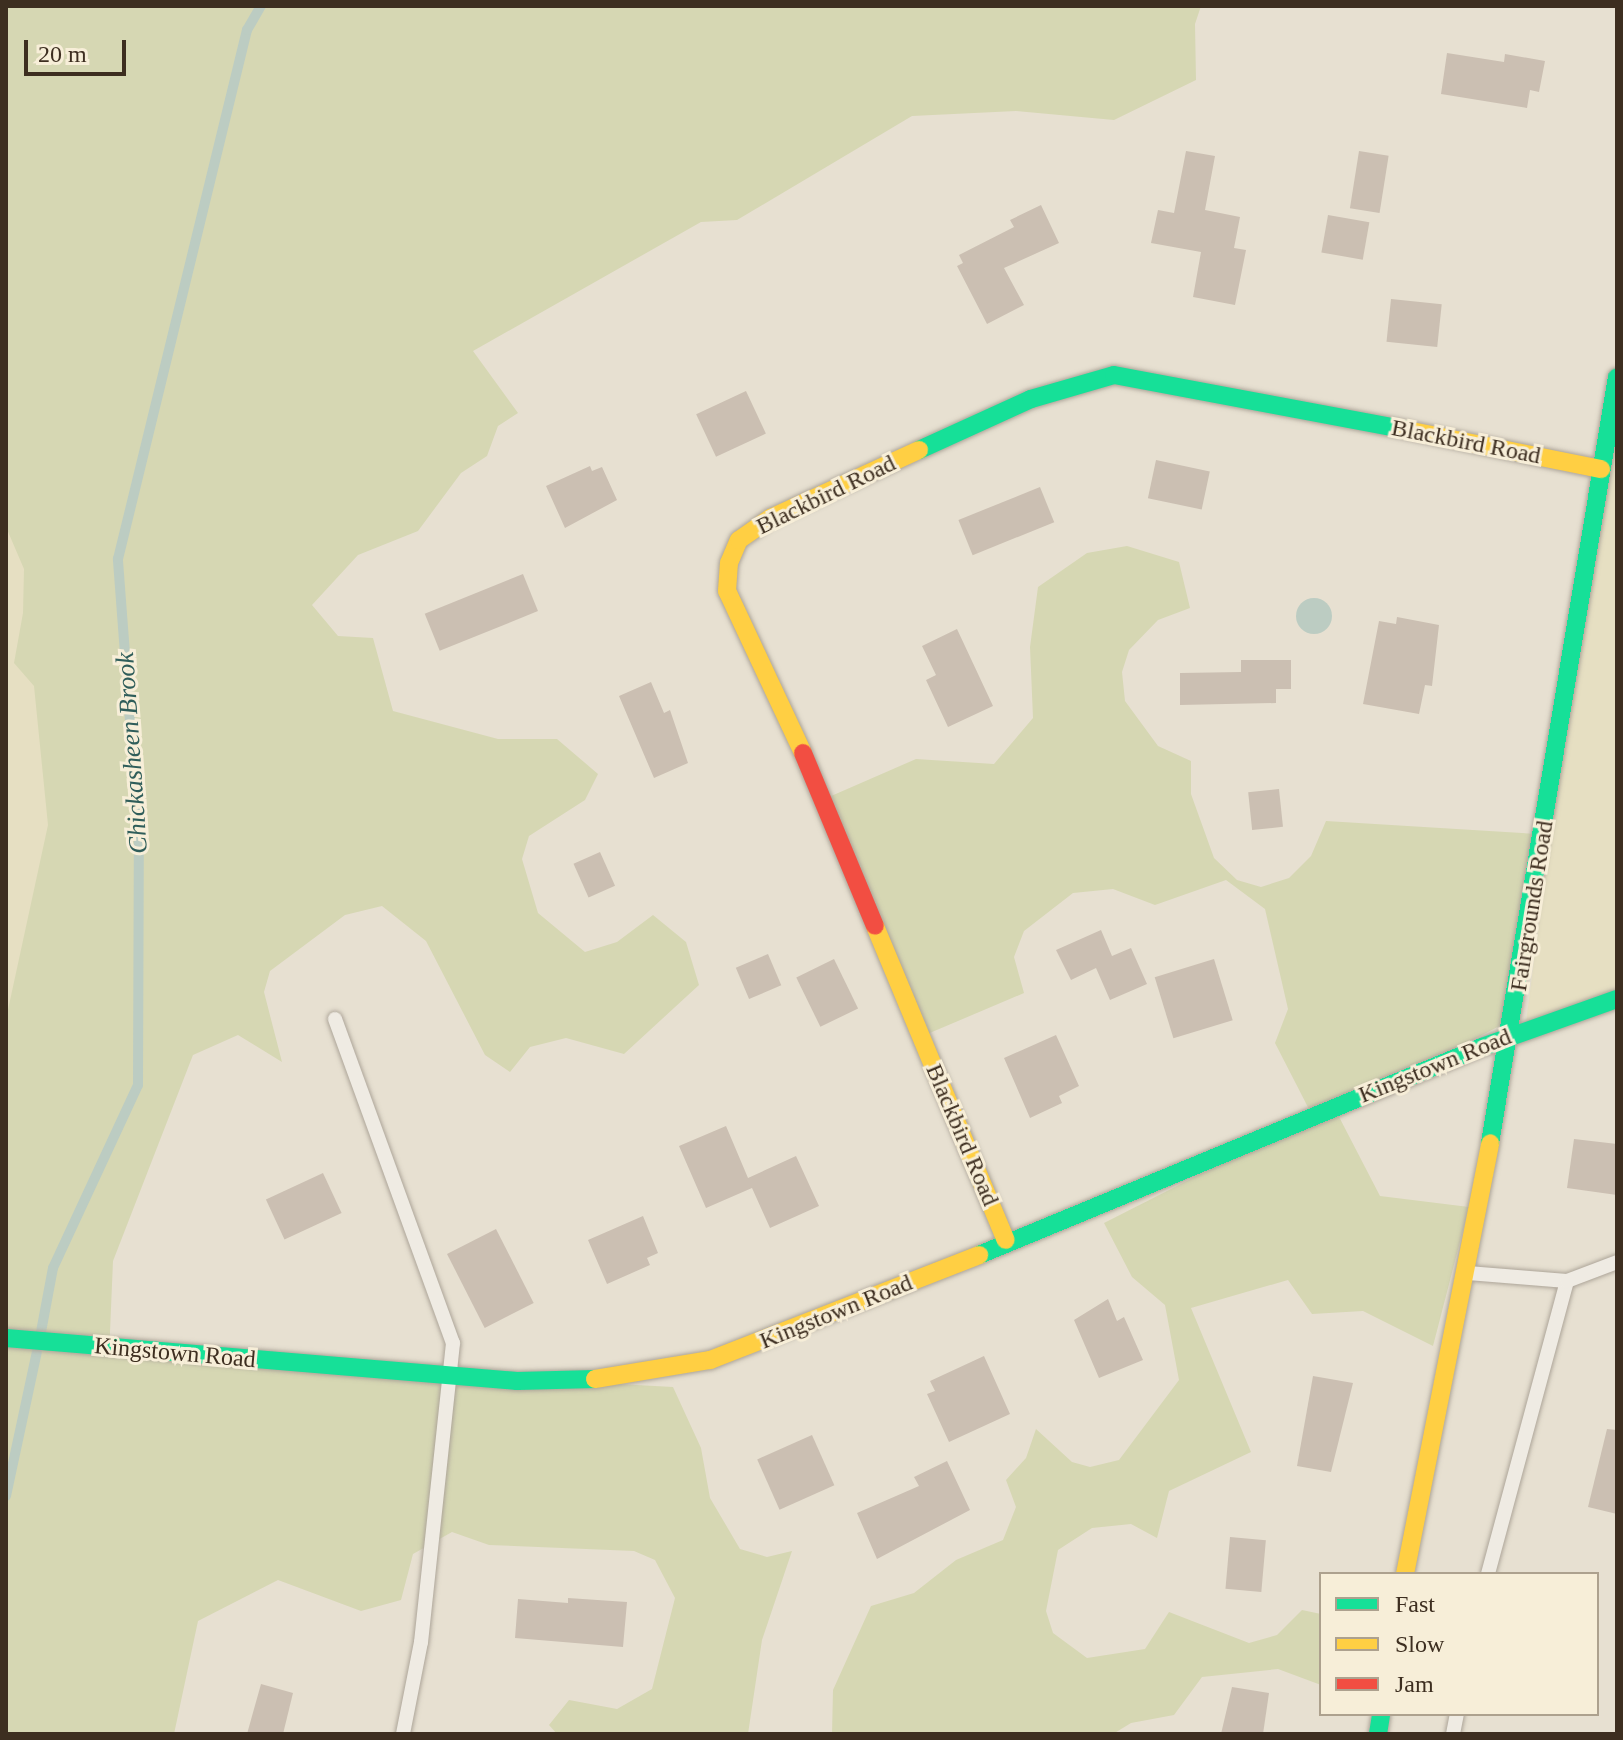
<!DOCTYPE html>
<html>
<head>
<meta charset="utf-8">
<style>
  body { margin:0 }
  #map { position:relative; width:1623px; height:1740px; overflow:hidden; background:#e7e0d1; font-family:"Times New Roman",serif }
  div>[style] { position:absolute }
  .farmland>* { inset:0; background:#e6dfc2 }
  .green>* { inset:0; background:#d6d7b3 }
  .water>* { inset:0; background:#bcccc2 }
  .round { border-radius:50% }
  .stream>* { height:10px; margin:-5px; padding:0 5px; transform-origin:5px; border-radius:5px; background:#bcccc2 }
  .building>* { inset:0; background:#cbbfb2; transform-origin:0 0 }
  .roads { filter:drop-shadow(0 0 2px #ada599) drop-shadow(0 0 2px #ada599) }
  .lane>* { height:14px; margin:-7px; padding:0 7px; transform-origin:7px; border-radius:7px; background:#efebe3 }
  .fast>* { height:18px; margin:-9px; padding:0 9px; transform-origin:9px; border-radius:9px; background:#16e098 }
  .slow>* { height:18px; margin:-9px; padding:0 9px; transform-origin:9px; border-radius:9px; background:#ffcf43 }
  .jam>* { height:18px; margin:-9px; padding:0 9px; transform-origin:9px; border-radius:9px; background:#f24e42 }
  span { translate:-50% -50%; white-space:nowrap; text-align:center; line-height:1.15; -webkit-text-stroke:6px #f7eed8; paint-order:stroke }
  .street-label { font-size:24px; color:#3d2e20 }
  .water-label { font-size:26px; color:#2f5d5a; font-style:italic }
  .frame { position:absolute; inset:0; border:8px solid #3d2e20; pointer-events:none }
  .legend { position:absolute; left:1319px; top:1572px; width:280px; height:144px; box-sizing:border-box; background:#f7eed8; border:2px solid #ada18e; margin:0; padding:10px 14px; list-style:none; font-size:24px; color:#3d2e20 }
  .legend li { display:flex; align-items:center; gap:16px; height:40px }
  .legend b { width:40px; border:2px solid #ada18e }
  .scale { position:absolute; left:24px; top:40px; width:102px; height:36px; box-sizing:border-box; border:4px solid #3d2e20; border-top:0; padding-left:10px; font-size:24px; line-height:28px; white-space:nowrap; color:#3d2e20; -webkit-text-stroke:6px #f7eed8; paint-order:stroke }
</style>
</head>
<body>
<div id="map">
  <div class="farmland">
    <i style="clip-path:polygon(6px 273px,87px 878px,6px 1212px)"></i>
    <i style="clip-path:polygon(1617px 354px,1617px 996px,1525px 1030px,1598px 464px)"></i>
  </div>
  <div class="green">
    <i style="clip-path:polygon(6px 6px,1201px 6px,1195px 24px,1196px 80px,1114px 120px,1016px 111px,912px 116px,737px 220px,701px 222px,473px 351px,518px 413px,498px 426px,487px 456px,461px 473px,418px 531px,358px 555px,312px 605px,338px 636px,373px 638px,393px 711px,498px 739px,557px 739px,598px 774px,585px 800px,529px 836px,522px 859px,538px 913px,585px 952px,617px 942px,653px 915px,686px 942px,699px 985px,624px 1054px,566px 1038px,530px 1047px,510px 1072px,485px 1055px,426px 941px,382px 906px,345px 915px,270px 971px,264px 992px,282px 1062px,238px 1035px,193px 1055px,113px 1261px,109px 1356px,673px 1387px,701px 1448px,710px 1498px,740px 1549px,767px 1557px,792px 1551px,762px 1640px,748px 1734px,557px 1734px,549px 1725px,569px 1700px,617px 1709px,652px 1689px,675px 1598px,655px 1560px,634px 1551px,489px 1545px,452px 1532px,413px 1554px,401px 1600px,361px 1611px,278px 1580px,198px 1621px,174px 1734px,6px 1734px,6px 1019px,48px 825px,34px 686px,14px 663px,23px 613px,24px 569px,6px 527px)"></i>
    <i style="clip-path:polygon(1127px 546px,1179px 562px,1190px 608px,1158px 620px,1129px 650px,1122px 672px,1125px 701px,1158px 746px,1191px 761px,1191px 794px,1214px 858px,1237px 880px,1261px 887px,1289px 878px,1311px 856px,1326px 821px,1537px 834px,1511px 1020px,1336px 1111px,1380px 1196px,1469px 1207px,1433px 1346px,1363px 1311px,1312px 1314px,1288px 1280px,1191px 1308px,1251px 1452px,1169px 1491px,1157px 1538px,1131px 1524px,1092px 1528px,1058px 1550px,1046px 1611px,1053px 1633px,1087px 1658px,1145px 1649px,1169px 1612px,1249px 1643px,1277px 1635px,1302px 1610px,1321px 1614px,1321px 1685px,1278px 1669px,1202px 1677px,1174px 1715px,1131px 1723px,1113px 1734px,832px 1734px,833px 1690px,871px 1606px,914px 1593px,956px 1560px,1003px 1540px,1016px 1507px,1006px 1480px,1026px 1458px,1036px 1429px,1072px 1462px,1090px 1467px,1119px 1460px,1179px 1380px,1165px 1305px,1132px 1277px,1104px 1223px,1313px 1117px,1275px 1043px,1288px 1009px,1265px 909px,1226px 880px,1155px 905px,1113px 889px,1073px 893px,1024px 931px,1014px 957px,1024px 993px,925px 1035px,822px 800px,916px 759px,994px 764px,1033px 718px,1030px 647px,1038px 587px,1087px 553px)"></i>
  </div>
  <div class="water">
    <i class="round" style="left:1296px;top:598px;width:36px;height:36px"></i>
  </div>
  <div class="stream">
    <i style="left:41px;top:1332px;width:65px;rotate:-79.4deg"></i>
    <i style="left:53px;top:1268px;width:202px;rotate:-65.1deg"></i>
    <i style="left:138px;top:1085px;width:245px;rotate:-89.8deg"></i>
    <i style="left:139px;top:840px;width:282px;rotate:-94.3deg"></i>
    <i style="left:118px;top:559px;width:545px;rotate:-76.3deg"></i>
    <i style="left:247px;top:30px;width:28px;rotate:-60deg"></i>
    <i style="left:6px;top:1496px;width:147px;rotate:-77.9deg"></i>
  </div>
  <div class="building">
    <i style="clip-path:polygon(1447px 53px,1504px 62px,1505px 54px,1545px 61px,1539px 92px,1530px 90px,1527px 108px,1441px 94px)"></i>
    <i style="clip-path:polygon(1186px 151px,1215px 156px,1205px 210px,1240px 217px,1234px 248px,1246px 250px,1235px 305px,1193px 297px,1201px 252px,1151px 243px,1158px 210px,1174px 213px)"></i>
    <i style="left:1359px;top:151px;width:30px;height:58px;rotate:9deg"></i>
    <i style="clip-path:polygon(1041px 205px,1059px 243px,1004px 268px,1024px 305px,987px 324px,957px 266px,963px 263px,959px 255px,1014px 227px,1010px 220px)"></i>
    <i style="left:1328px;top:215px;width:42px;height:38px;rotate:10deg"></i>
    <i style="left:1391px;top:299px;width:51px;height:43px;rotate:6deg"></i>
    <i style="left:746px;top:391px;width:47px;height:55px;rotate:65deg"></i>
    <i style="left:1156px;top:460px;width:55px;height:39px;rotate:12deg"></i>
    <i style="clip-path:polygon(590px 466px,592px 471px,602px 467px,617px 500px,565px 528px,546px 486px)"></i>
    <i style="left:1040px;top:487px;width:38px;height:88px;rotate:68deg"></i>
    <i style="left:523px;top:574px;width:40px;height:106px;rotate:68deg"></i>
    <i style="clip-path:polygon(1397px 617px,1439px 625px,1432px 686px,1425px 685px,1419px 714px,1363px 704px,1379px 621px,1396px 624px)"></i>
    <i style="clip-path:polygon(957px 629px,993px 706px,948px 727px,926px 680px,936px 675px,922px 646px)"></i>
    <i style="clip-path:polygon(1241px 660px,1291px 660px,1291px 689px,1276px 689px,1276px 703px,1180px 705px,1180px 673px,1241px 672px)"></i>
    <i style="clip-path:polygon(651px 682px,664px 713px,670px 710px,688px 763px,654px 778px,619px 696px)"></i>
    <i style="left:1279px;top:789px;width:38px;height:31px;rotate:84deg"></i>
    <i style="left:600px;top:852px;width:37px;height:29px;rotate:66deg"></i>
    <i style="clip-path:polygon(1101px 930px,1112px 956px,1131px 948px,1147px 984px,1110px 1000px,1096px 968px,1071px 980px,1056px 950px)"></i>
    <i style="left:768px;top:954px;width:34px;height:35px;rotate:67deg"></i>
    <i style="left:834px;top:959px;width:55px;height:42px;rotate:64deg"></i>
    <i style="left:1214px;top:959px;width:64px;height:62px;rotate:73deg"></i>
    <i style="clip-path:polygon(1056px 1035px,1079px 1086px,1059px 1096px,1062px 1103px,1030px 1118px,1004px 1058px)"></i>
    <i style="clip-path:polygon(726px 1126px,748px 1178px,796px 1156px,819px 1206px,770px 1228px,752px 1188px,706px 1208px,679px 1146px)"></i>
    <i style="clip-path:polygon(1574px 1139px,1617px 1144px,1617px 1195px,1567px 1188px)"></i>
    <i style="left:323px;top:1173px;width:44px;height:63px;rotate:65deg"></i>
    <i style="clip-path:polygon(643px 1216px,658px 1253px,647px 1258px,650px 1265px,607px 1284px,588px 1240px)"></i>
    <i style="left:496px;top:1229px;width:83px;height:55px;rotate:63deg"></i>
    <i style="clip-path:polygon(1108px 1299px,1117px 1321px,1124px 1317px,1143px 1360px,1099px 1378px,1074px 1320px)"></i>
    <i style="clip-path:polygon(984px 1356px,1010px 1414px,949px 1442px,927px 1394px,935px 1391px,930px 1381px)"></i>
    <i style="clip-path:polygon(1313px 1376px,1353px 1383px,1331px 1472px,1297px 1466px)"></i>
    <i style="clip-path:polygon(1607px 1429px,1617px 1430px,1617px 1514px,1588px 1507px)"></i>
    <i style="left:812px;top:1435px;width:55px;height:60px;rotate:66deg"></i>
    <i style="clip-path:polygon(947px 1461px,970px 1510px,877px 1559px,857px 1513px,919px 1486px,914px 1477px)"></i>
    <i style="left:1230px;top:1537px;width:36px;height:52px;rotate:5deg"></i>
    <i style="clip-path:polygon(568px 1598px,627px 1602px,623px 1647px,515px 1638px,518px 1599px,568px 1603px)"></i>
    <i style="clip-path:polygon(261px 1684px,293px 1693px,283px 1734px,247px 1734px)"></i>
    <i style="clip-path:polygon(1232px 1687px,1269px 1693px,1263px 1734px,1221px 1734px)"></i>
  </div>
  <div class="roads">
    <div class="lane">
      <i style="left:335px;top:1019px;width:345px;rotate:70deg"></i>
      <i style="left:453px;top:1343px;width:301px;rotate:96.1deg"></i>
      <i style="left:421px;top:1642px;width:94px;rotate:101.1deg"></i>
      <i style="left:1468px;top:1273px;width:99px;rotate:4.6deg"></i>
      <i style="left:1567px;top:1281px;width:303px;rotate:105.1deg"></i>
      <i style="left:1567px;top:1281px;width:53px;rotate:-20.8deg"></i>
      <i style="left:1453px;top:1734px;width:20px;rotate:-79deg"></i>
    </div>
    <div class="fast">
      <i style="left:919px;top:450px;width:123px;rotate:-24.5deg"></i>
      <i style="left:1031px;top:399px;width:86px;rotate:-16.1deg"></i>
      <i style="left:1114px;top:375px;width:298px;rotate:10.6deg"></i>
      <i style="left:1490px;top:1143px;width:776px;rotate:-80.59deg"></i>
      <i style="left:979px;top:1255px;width:544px;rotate:-22.47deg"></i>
      <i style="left:1482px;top:1047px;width:143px;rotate:-19.6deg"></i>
      <i style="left:6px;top:1338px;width:513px;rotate:4.81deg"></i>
      <i style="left:517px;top:1381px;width:78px;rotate:-1.5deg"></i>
      <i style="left:1378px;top:1734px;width:20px;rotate:-81deg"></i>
    </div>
    <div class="slow">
      <i style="left:1407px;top:430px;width:198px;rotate:11.4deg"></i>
      <i style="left:803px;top:753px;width:179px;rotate:-115.1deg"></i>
      <i style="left:727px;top:591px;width:28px;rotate:-86deg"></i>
      <i style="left:729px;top:563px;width:25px;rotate:-67deg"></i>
      <i style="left:739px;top:540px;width:39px;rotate:-35deg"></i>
      <i style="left:771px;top:518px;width:163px;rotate:-24.7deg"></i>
      <i style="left:875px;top:926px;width:340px;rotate:67.4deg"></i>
      <i style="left:595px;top:1379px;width:117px;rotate:-9.4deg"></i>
      <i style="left:710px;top:1360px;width:289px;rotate:-21.3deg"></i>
      <i style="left:1405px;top:1574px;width:439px;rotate:-78.8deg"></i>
    </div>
    <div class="jam">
      <i style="left:803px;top:753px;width:187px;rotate:67.4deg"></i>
    </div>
  </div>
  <div class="street-label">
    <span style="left:1466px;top:442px;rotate:11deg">Blackbird Road</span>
    <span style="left:826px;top:495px;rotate:-26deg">Blackbird Road</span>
    <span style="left:1532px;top:906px;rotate:-81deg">Fairgrounds Road</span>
    <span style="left:1435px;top:1066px;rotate:-22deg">Kingstown Road</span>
    <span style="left:962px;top:1135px;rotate:67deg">Blackbird Road</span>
    <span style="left:836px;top:1312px;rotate:-22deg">Kingstown Road</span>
    <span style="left:175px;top:1353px;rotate:5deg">Kingstown Road</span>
  </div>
  <div class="water-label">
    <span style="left:132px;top:753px;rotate:-94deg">Chickasheen Brook</span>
  </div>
  <div class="frame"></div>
  <ul class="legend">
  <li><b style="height:10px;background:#16e098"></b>Fast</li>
  <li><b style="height:10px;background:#ffcf43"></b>Slow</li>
  <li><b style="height:10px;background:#f24e42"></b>Jam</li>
  </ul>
  <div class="scale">20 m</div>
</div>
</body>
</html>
